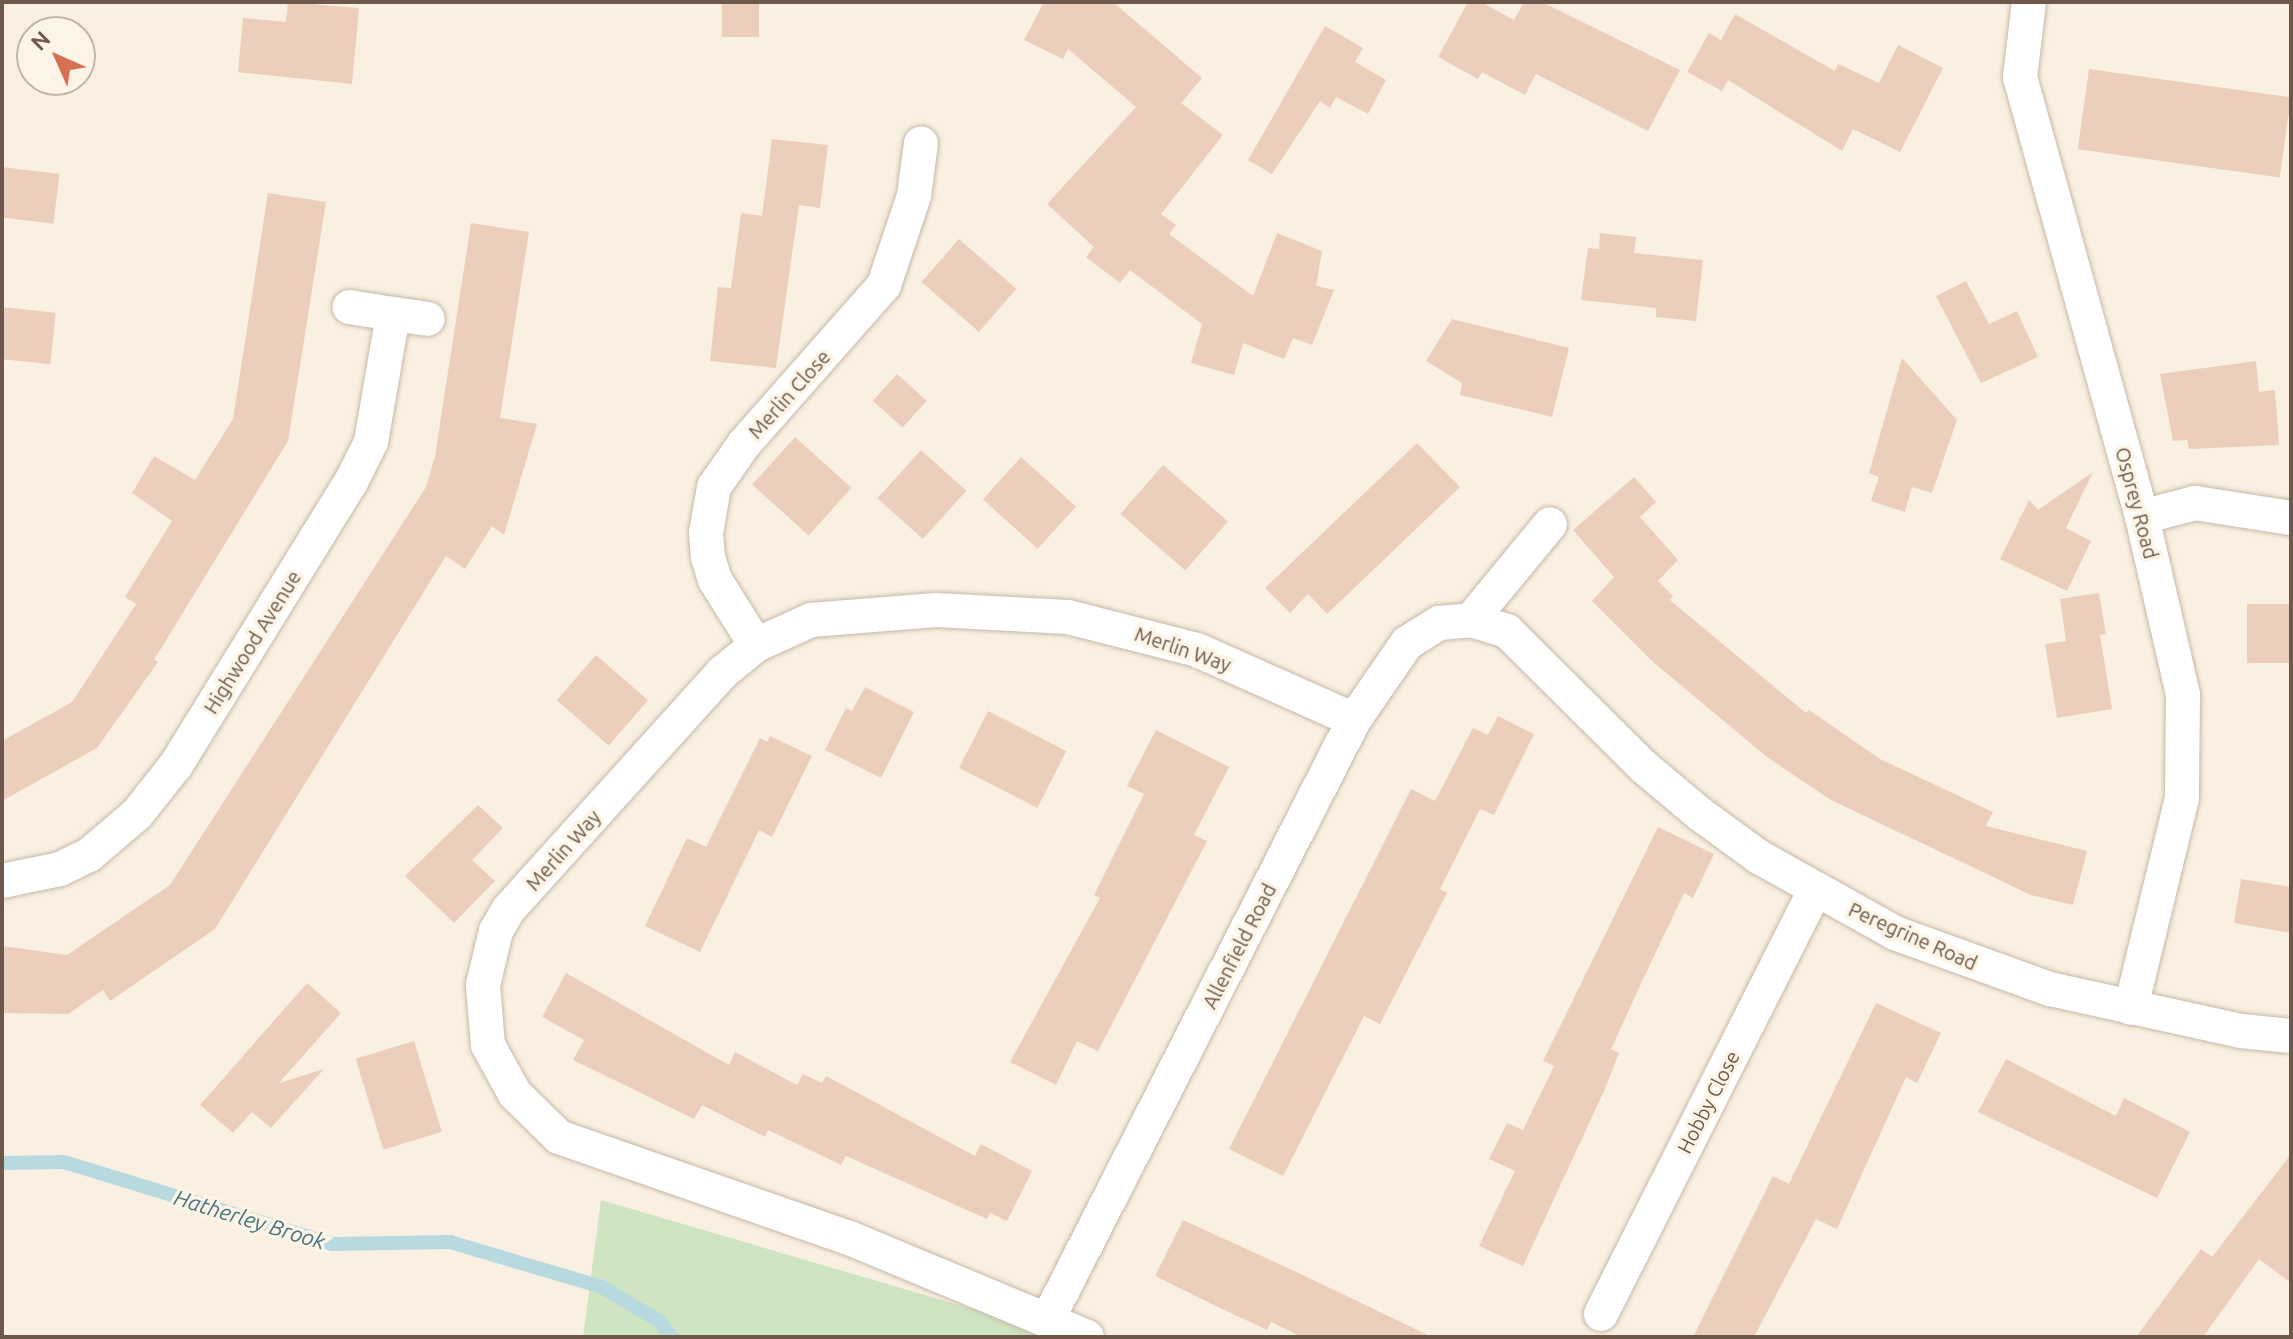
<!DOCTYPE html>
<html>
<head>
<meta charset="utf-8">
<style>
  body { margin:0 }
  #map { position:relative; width:2293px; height:1339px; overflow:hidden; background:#f9f0e1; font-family:Ubuntu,sans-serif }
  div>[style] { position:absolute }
  .green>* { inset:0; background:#cfe4c2 }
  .stream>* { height:14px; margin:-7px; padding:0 7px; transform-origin:7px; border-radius:7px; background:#b9d9e0 }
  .building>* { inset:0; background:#ebcfbc; transform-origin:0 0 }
  .roads { filter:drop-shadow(0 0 2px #c8b8aa) drop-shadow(0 0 2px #c8b8aa) }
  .street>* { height:34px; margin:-17px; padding:0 17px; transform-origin:17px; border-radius:17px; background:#fff }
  span { translate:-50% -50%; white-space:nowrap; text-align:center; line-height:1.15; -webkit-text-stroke:7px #fcf4e7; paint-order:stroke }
  .street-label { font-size:20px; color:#6d584b }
  .water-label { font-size:22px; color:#48747f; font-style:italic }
  .frame { position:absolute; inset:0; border:4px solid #6d584b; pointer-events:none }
  .north { position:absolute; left:16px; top:16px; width:80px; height:80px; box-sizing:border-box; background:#fcf4e7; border:2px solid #c3b6a9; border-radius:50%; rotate:315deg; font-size:22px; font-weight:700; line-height:32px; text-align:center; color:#6d584b }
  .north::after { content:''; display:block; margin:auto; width:28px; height:36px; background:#d67253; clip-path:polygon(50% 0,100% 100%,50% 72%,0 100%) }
</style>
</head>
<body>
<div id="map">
  <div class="green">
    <i style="clip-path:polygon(601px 1200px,1003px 1318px,1047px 1337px,583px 1337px)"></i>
  </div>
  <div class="stream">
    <i style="left:2px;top:1163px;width:62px;rotate:-0.9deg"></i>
    <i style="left:64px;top:1162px;width:280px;rotate:17deg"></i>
    <i style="left:332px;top:1244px;width:118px;rotate:-1deg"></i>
    <i style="left:450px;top:1242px;width:159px;rotate:16.5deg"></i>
    <i style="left:602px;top:1287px;width:66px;rotate:30.8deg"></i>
    <i style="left:659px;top:1321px;width:21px;rotate:51deg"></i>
  </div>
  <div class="building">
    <i style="clip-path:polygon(288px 2px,359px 8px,352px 84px,238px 72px,243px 18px,286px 22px)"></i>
    <i style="left:722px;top:2px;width:37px;height:35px"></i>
    <i style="clip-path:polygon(1044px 2px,1113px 2px,1202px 78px,1181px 103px,1223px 135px,1161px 214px,1176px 225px,1169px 234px,1253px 296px,1277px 233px,1322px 251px,1316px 286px,1334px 290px,1312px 345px,1293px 338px,1284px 359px,1243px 343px,1234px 375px,1191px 363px,1202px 324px,1130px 270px,1120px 283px,1086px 257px,1094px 247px,1047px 204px,1136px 107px,1068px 49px,1063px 59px,1024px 40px)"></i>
    <i style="clip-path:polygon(1468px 2px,1481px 2px,1514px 20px,1524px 2px,1542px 2px,1680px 70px,1648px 131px,1536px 74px,1525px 95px,1482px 72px,1478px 79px,1438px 57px)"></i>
    <i style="clip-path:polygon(1735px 14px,1835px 71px,1838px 64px,1879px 83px,1898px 45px,1943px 68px,1900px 152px,1853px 129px,1842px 151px,1728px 80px,1722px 91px,1687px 72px,1709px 33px,1721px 40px)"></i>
    <i style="clip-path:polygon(1325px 26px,1363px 48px,1355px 62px,1386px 80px,1368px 114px,1336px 97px,1330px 108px,1320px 101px,1272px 174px,1248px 160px)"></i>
    <i style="left:2089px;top:69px;width:204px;height:81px;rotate:8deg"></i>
    <i style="clip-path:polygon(772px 139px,828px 145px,820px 208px,799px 205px,776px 368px,710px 361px,718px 287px,731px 288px,741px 213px,762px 216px)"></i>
    <i style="left:2px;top:167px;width:58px;height:50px;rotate:7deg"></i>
    <i style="clip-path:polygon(268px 193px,326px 202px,288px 441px,154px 660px,158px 662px,97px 748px,2px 801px,2px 741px,72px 702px,136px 604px,125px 597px,172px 521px,132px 493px,154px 456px,195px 480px,233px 419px)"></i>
    <i style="clip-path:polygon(471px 223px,529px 232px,500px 418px,537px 424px,504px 535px,492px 526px,465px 569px,446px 556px,215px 929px,110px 1001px,103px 990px,68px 1014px,2px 1013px,2px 946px,67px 955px,170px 885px,426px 487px,435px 456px)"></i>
    <i style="clip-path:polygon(1600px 233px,1636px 237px,1634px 253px,1703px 260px,1696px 321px,1656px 317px,1656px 308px,1581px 300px,1588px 248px,1599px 249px)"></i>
    <i style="left:959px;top:239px;width:76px;height:57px;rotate:41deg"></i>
    <i style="clip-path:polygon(1966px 281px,1989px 324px,2017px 311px,2038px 357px,1981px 383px,1936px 296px)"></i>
    <i style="left:2px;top:307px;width:54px;height:52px;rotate:6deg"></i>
    <i style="clip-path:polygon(1452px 319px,1569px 348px,1552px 417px,1460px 395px,1462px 383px,1426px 361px)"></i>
    <i style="clip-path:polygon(1902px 358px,1957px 420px,1932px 493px,1912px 487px,1905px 512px,1871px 501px,1879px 477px,1869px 473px)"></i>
    <i style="clip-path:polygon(2256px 361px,2259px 392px,2275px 390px,2279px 445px,2189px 449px,2187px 440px,2173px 441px,2160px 374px)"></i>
    <i style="left:897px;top:374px;width:40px;height:36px;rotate:42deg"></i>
    <i style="left:795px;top:437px;width:76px;height:64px;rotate:42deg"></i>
    <i style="clip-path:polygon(1417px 443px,1460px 487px,1327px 614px,1308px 594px,1290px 613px,1265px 588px)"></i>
    <i style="left:921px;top:450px;width:61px;height:65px;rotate:42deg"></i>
    <i style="left:1021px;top:457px;width:74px;height:57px;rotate:42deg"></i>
    <i style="left:1163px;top:465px;width:86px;height:65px;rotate:41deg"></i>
    <i style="clip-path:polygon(2093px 472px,2066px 528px,2091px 541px,2067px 591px,2000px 559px,2029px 500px,2038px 510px)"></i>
    <i style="clip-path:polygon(1634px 477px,1656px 502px,1640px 517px,1678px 560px,1658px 581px,1673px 596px,1670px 600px,1806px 713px,1809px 710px,1880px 759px,1993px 812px,1986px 826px,2087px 851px,2073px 905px,2031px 895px,1831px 800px,1767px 757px,1652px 661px,1592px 601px,1614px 577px,1573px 530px)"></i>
    <i style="clip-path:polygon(2099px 593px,2106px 634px,2100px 635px,2112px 709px,2057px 718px,2045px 644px,2066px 641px,2060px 599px)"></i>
    <i style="left:2291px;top:604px;width:59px;height:44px;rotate:90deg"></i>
    <i style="left:596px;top:655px;width:69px;height:60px;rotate:41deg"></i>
    <i style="clip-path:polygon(865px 687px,914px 712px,881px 778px,825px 750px,846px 708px,852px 711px)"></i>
    <i style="left:988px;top:711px;width:88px;height:64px;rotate:27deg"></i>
    <i style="clip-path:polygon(1498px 716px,1534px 734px,1494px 815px,1480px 809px,1440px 889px,1447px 893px,1380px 1024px,1364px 1016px,1283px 1176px,1229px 1149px,1411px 789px,1435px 801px,1473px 728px,1488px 735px)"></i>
    <i style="clip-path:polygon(1156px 730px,1229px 767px,1194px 835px,1207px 841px,1098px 1051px,1077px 1041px,1056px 1085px,1010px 1062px,1100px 898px,1094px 895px,1144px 794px,1127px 786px)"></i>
    <i style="clip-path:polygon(770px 736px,812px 756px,772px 837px,759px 830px,700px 952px,645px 926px,687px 838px,706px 847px,760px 738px,767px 742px)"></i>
    <i style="clip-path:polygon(478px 805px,503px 828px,472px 860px,495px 881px,454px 923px,405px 876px)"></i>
    <i style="clip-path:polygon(1658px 827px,1714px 854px,1693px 898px,1684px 893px,1646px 973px,1611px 1049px,1619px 1053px,1604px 1091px,1523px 1266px,1479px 1246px,1515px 1171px,1489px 1159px,1507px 1123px,1523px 1130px,1554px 1066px,1543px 1061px)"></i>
    <i style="clip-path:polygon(2241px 879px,2291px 887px,2291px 933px,2234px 923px)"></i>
    <i style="clip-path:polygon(566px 973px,729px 1065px,735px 1052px,797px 1085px,803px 1074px,822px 1083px,826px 1076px,975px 1156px,981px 1144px,1032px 1171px,1007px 1221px,990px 1213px,987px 1219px,846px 1156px,841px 1165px,768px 1130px,765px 1137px,702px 1105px,694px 1119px,573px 1060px,584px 1040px,542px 1017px)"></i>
    <i style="clip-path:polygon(307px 983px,341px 1013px,279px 1083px,324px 1069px,271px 1128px,252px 1112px,233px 1133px,200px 1105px)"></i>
    <i style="clip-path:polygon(1876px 1003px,1941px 1033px,1917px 1083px,1906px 1077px,1837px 1229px,1816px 1219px,1754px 1337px,1693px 1337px,1773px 1176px,1789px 1184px)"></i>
    <i style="left:414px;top:1041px;width:95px;height:61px;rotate:73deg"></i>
    <i style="clip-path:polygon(2006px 1059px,2116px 1116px,2124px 1098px,2190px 1132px,2157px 1198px,1978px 1112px)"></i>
    <i style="clip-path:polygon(2291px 1154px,2291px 1283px,2259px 1259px,2203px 1337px,2136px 1337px,2201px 1249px,2212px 1257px)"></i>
    <i style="clip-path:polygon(1183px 1220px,1303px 1275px,1432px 1337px,1302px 1337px,1271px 1322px,1267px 1330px,1222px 1309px,1155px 1276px)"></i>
  </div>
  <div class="roads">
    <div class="street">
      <i style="left:2029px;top:2px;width:76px;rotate:96.8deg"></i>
      <i style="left:2020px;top:77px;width:457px;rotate:74.5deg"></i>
      <i style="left:2142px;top:517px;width:182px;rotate:77deg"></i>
      <i style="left:2183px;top:694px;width:104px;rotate:90.6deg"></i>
      <i style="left:2182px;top:798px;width:216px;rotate:103.7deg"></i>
      <i style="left:393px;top:314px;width:35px;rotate:8deg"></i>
      <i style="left:2142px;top:517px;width:55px;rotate:-14.8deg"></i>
      <i style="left:2195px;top:503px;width:97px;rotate:8.9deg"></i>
      <i style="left:1471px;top:620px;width:124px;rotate:-50.5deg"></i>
      <i style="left:756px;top:645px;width:77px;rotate:-122.2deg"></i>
      <i style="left:715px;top:580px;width:24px;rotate:-107deg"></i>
      <i style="left:708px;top:557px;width:24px;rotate:-95deg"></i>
      <i style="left:706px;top:533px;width:47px;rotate:-80.1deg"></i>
      <i style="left:714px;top:487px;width:52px;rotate:-55.1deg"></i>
      <i style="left:744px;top:444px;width:212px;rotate:-48.6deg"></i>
      <i style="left:884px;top:285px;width:94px;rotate:-71.4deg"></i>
      <i style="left:914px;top:196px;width:53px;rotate:-82.5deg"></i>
      <i style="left:2px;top:881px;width:59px;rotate:-11.7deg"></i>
      <i style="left:60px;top:869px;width:32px;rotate:-26deg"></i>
      <i style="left:89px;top:855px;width:63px;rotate:-40.5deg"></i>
      <i style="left:137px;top:814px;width:63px;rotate:-51.5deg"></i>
      <i style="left:176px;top:765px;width:333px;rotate:-58.3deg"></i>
      <i style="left:351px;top:482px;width:45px;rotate:-63.4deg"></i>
      <i style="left:371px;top:442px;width:130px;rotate:-80.2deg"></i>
      <i style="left:393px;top:314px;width:44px;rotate:-170.8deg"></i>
      <i style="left:1601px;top:1314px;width:474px;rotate:-63.2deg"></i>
      <i style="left:1048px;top:1319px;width:673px;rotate:-62.94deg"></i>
      <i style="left:1354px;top:720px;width:93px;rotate:-55.5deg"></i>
      <i style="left:1407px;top:643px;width:38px;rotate:-32deg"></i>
      <i style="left:1439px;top:623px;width:32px;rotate:-5deg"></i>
      <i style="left:1471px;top:620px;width:38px;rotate:17deg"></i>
      <i style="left:1507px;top:631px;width:193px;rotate:44.8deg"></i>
      <i style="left:1644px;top:767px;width:73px;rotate:40deg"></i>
      <i style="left:1700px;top:814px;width:73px;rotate:36.1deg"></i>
      <i style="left:1759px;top:857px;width:156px;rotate:29.2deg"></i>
      <i style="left:1895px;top:933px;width:165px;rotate:19.9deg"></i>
      <i style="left:2050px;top:989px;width:196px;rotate:12.4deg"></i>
      <i style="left:2241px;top:1031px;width:50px;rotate:5.7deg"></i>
      <i style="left:1087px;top:1337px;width:258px;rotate:-157.4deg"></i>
      <i style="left:849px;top:1238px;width:307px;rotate:-160.8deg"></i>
      <i style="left:559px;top:1137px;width:62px;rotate:-135.7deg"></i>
      <i style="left:515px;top:1094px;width:56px;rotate:-118.9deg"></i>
      <i style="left:488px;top:1045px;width:60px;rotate:-94.8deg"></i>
      <i style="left:483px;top:985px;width:56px;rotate:-76.5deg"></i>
      <i style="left:496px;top:931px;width:24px;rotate:-60deg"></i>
      <i style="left:508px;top:910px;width:319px;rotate:-47.9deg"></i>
      <i style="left:722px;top:673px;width:44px;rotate:-39.5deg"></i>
      <i style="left:756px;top:645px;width:60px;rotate:-24.4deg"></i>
      <i style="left:811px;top:620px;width:125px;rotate:-4.6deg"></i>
      <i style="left:936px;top:610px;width:132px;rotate:3deg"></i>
      <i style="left:1068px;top:617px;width:133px;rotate:14.3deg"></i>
      <i style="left:1197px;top:650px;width:172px;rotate:24deg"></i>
    </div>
  </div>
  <div class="street-label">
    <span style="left:789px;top:394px;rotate:-48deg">Merlin Close</span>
    <span style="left:2137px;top:503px;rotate:75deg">Osprey Road</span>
    <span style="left:252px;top:642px;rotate:-58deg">Highwood Avenue</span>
    <span style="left:1183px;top:649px;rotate:19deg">Merlin Way</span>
    <span style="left:563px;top:850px;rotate:-48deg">Merlin Way</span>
    <span style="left:1913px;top:936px;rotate:24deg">Peregrine Road</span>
    <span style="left:1239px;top:946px;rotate:-63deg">Allenfield Road</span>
    <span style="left:1708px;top:1102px;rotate:-63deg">Hobby Close</span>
  </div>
  <div class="water-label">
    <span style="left:250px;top:1219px;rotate:17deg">Hatherley Brook</span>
  </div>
  <div class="frame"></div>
  <div class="north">N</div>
</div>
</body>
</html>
